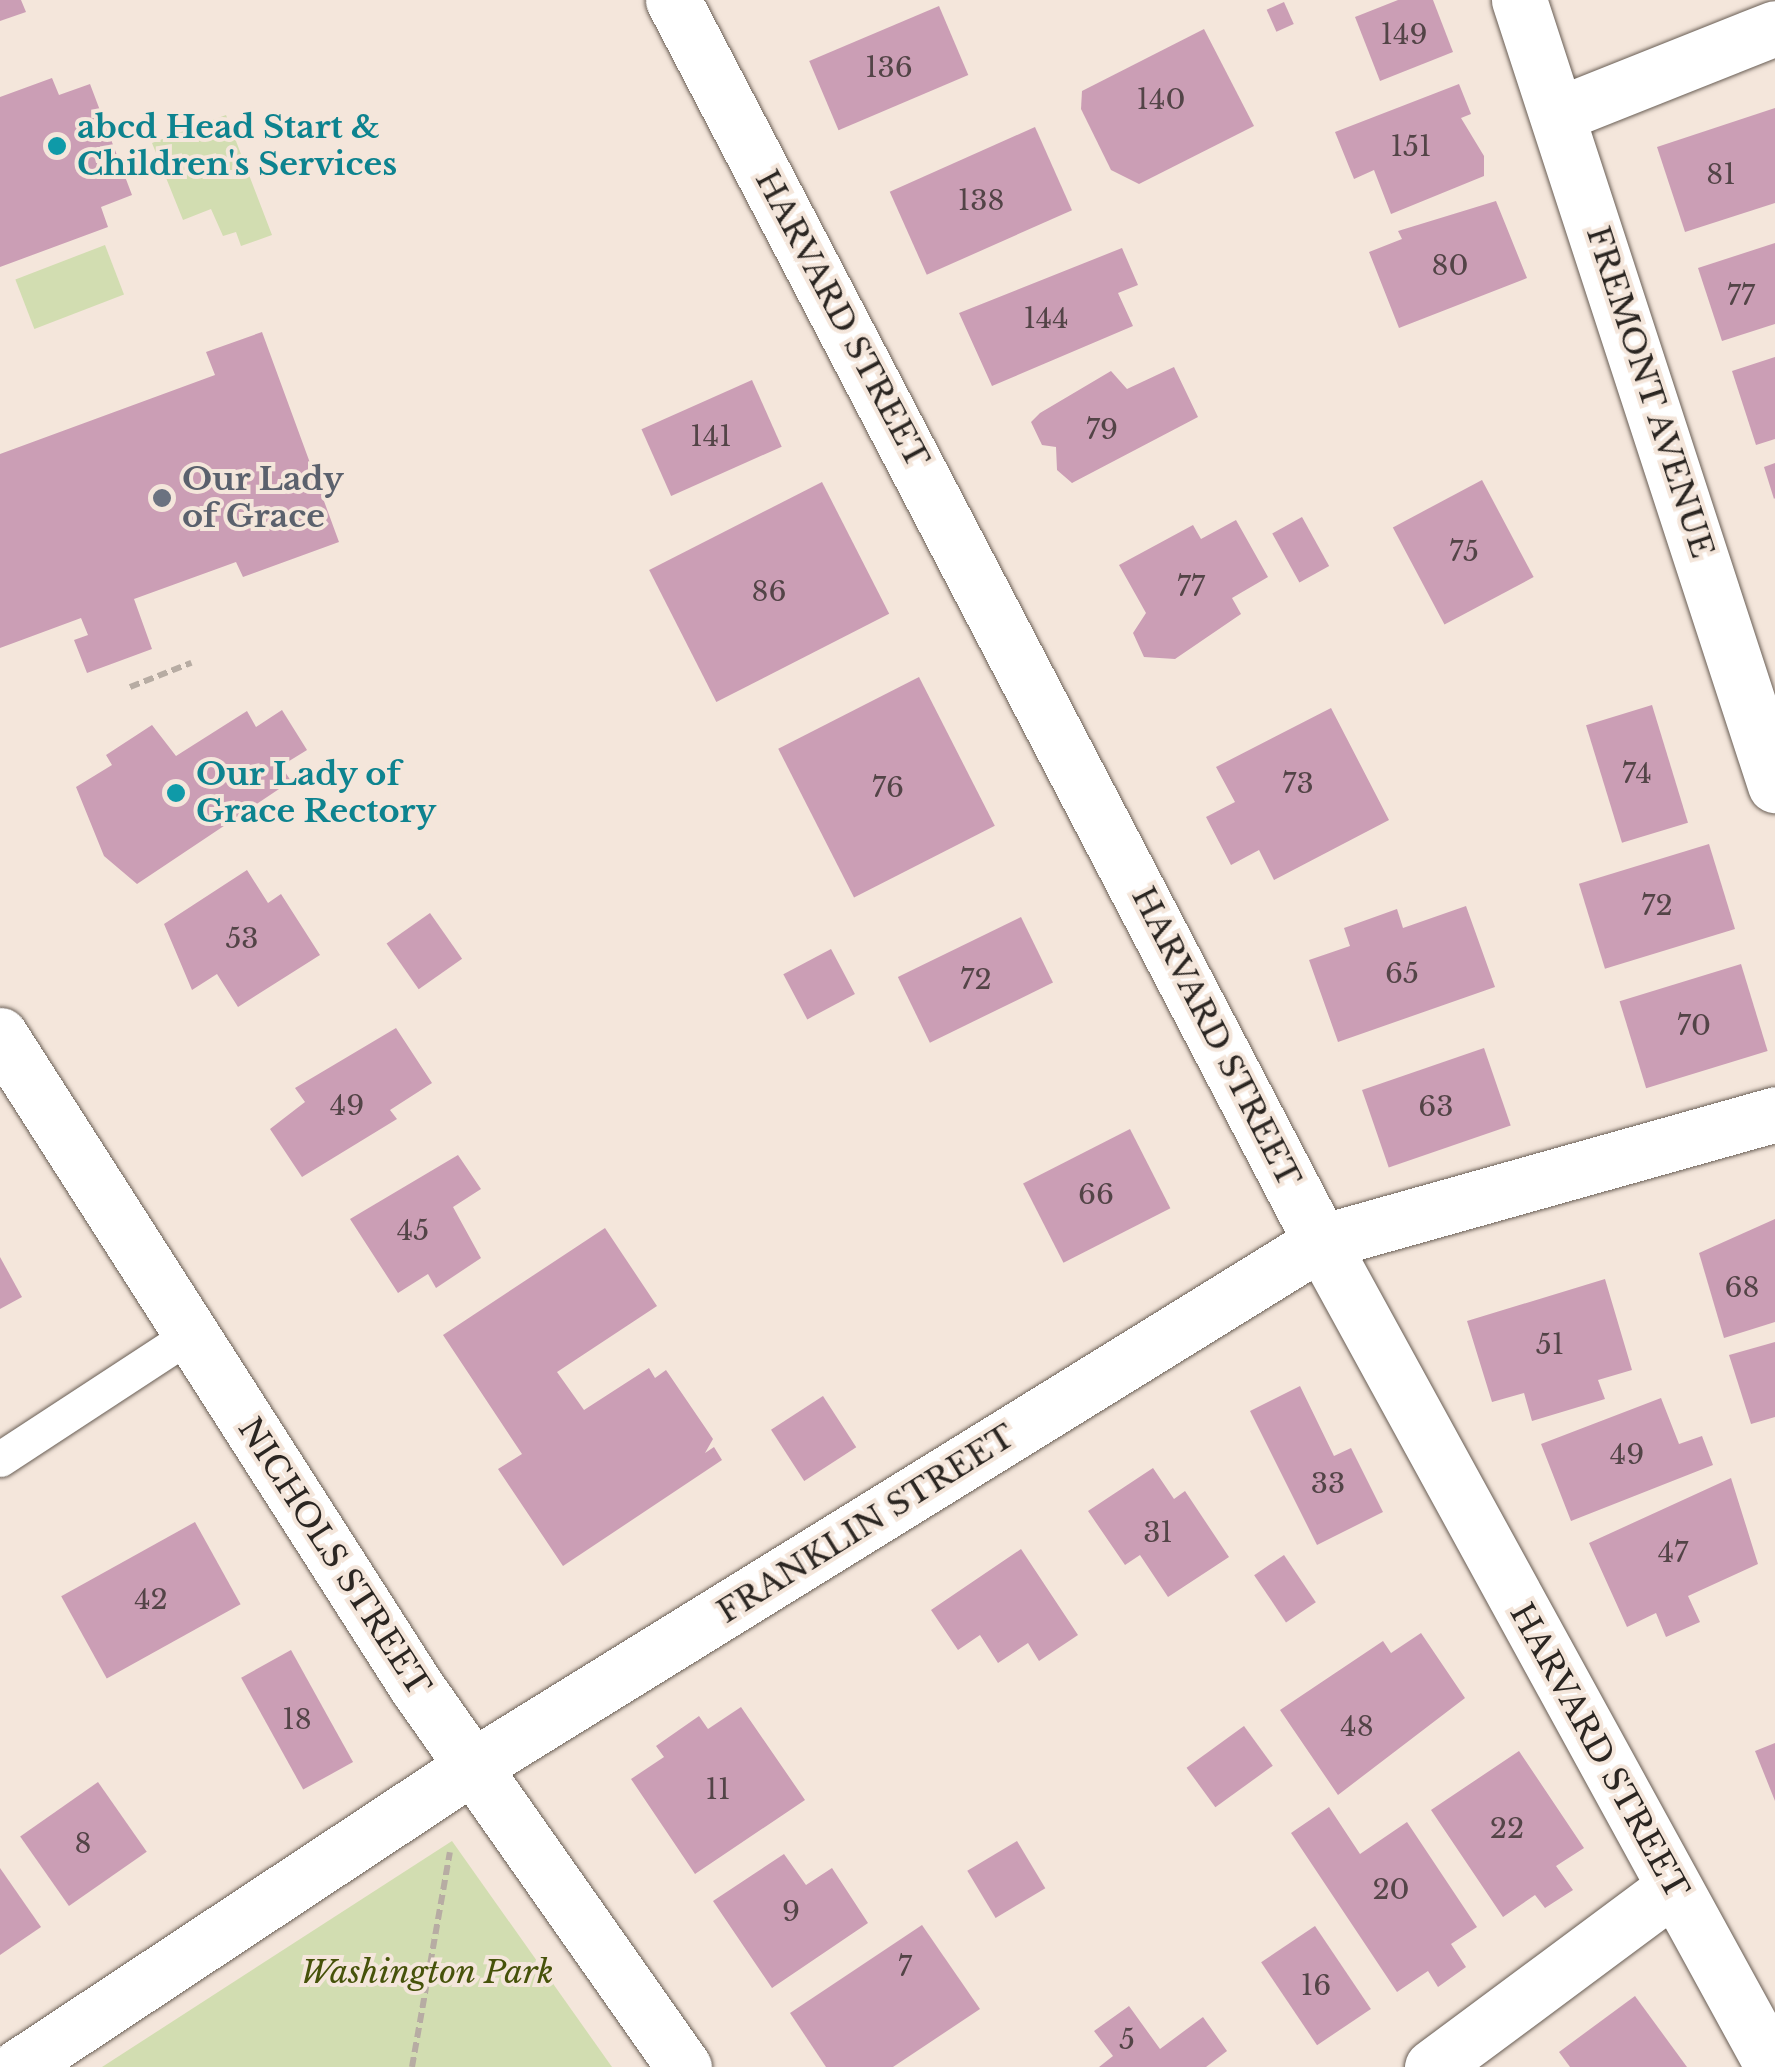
<!DOCTYPE html>
<html>
<head>
<meta charset="utf-8">
<style>
  body { margin:0 }
  #map { position:relative; width:1775px; height:2067px; overflow:hidden; background:#f4e6db; font-family:"Libre Baskerville",serif }
  div>[style] { position:absolute }
  .green>* { inset:0; background:#d2ddb1; transform-origin:0 0 }
  .building>* { inset:0; background:#cb9eb5; transform-origin:0 0 }
  .path>* { height:6px; margin-top:-3px; transform-origin:0; background:repeating-linear-gradient(90deg,#b7aca3 0 10px,transparent 0 15px) }
  .roads { filter:drop-shadow(0 0 2px #695e55) drop-shadow(0 0 2px #695e55) }
  .service>* { height:35px; margin:-17.5px; padding:0 17.5px; transform-origin:17.5px; border-radius:17.5px; background:#fff }
  .minor>* { height:55px; margin:-27.5px; padding:0 27.5px; transform-origin:27.5px; border-radius:27.5px; background:#fff }
  .tertiary>* { height:55px; margin:-27.5px; padding:0 27.5px; transform-origin:27.5px; border-radius:27.5px; background:#fff }
  .dots>* { width:28px; height:28px; translate:-50% -50%; box-sizing:border-box; border:5px solid #f4e6db; border-radius:50% }
  span { translate:-50% -50%; white-space:nowrap; text-align:center; line-height:1.15; -webkit-text-stroke:8px #f4e6db; paint-order:stroke }
  .number-label { font-size:28px; color:#534447 }
  .number-label span { -webkit-text-stroke-width:0 }
  .culture-label { font-size:32px; color:#0d838f; font-weight:700 }
  .left { translate:0 -50%; text-align:left }
  .street-label { font-size:32px; color:#2b2622 }
  .worship-label { font-size:32px; color:#5b616d; font-weight:700 }
  .park-label { font-size:32px; color:#46520a; font-style:italic }
</style>
</head>
<body>
<div id="map">
  <div class="green">
    <i style="clip-path:polygon(226px 115px,272px 235px,241px 246px,236px 232px,223px 236px,211px 209px,183px 220px,152px 143px)"></i>
    <i style="left:105px;top:245px;width:53px;height:96px;rotate:69deg"></i>
    <i style="clip-path:polygon(452px 1841px,612px 2067px,102px 2067px)"></i>
  </div>
  <div class="building">
    <i style="clip-path:polygon(0 0,21px 0,26px 12px,0 21px)"></i>
    <i style="clip-path:polygon(1398px 0,1433px 0,1453px 52px,1380px 81px,1355px 17px)"></i>
    <i style="left:1284px;top:2px;width:24px;height:19px;rotate:66deg"></i>
    <i style="left:939px;top:6px;width:75px;height:141px;rotate:67deg"></i>
    <i style="clip-path:polygon(1204px 29px,1254px 126px,1139px 184px,1111px 170px,1081px 109px,1082px 91px)"></i>
    <i style="clip-path:polygon(52px 78px,59px 95px,90px 84px,132px 195px,101px 207px,108px 227px,0 267px,0 97px)"></i>
    <i style="clip-path:polygon(1459px 84px,1471px 114px,1461px 118px,1484px 156px,1484px 176px,1391px 214px,1374px 170px,1354px 179px,1335px 132px)"></i>
    <i style="clip-path:polygon(1775px 108px,1775px 203px,1685px 232px,1657px 147px)"></i>
    <i style="left:1035px;top:127px;width:91px;height:159px;rotate:66deg"></i>
    <i style="clip-path:polygon(1496px 201px,1527px 278px,1399px 328px,1369px 252px,1402px 239px,1398px 231px)"></i>
    <i style="clip-path:polygon(1775px 243px,1775px 324px,1722px 341px,1698px 268px)"></i>
    <i style="clip-path:polygon(1122px 248px,1138px 285px,1118px 293px,1133px 326px,992px 386px,959px 313px)"></i>
    <i style="clip-path:polygon(262px 332px,339px 542px,243px 577px,236px 562px,134px 599px,152px 649px,87px 673px,74px 640px,88px 635px,81px 618px,0 648px,0 454px,215px 375px,206px 352px)"></i>
    <i style="clip-path:polygon(1775px 357px,1775px 439px,1756px 445px,1732px 371px)"></i>
    <i style="clip-path:polygon(1174px 367px,1198px 417px,1072px 483px,1057px 470px,1056px 447px,1042px 445px,1031px 422px,1040px 413px,1111px 371px,1127px 389px)"></i>
    <i style="left:752px;top:380px;width:73px;height:121px;rotate:66deg"></i>
    <i style="clip-path:polygon(1775px 463px,1775px 498px,1774px 499px,1764px 467px)"></i>
    <i style="left:1482px;top:480px;width:110px;height:101px;rotate:62deg"></i>
    <i style="left:822px;top:482px;width:148px;height:194px;rotate:63deg"></i>
    <i style="left:1302px;top:517px;width:56px;height:34px;rotate:61deg"></i>
    <i style="clip-path:polygon(1236px 520px,1268px 577px,1232px 598px,1241px 614px,1175px 659px,1144px 657px,1133px 633px,1146px 613px,1119px 565px,1193px 525px,1201px 539px)"></i>
    <i style="left:919px;top:677px;width:167px;height:158px;rotate:63deg"></i>
    <i style="left:1652px;top:705px;width:123px;height:69px;rotate:73deg"></i>
    <i style="clip-path:polygon(1331px 708px,1389px 820px,1274px 880px,1259px 850px,1231px 865px,1206px 817px,1235px 802px,1216px 767px)"></i>
    <i style="clip-path:polygon(282px 710px,307px 750px,281px 766px,291px 781px,137px 884px,104px 856px,76px 787px,112px 765px,106px 755px,152px 725px,176px 756px,247px 711px,256px 727px)"></i>
    <i style="left:1709px;top:844px;width:89px;height:136px;rotate:73deg"></i>
    <i style="clip-path:polygon(247px 870px,268px 903px,281px 894px,320px 955px,238px 1007px,217px 974px,192px 990px,164px 924px)"></i>
    <i style="clip-path:polygon(1466px 906px,1495px 987px,1338px 1042px,1309px 960px,1350px 946px,1344px 928px,1397px 909px,1403px 928px)"></i>
    <i style="left:430px;top:913px;width:56px;height:53px;rotate:55deg"></i>
    <i style="left:1021px;top:917px;width:73px;height:137px;rotate:64deg"></i>
    <i style="left:831px;top:949px;width:51px;height:54px;rotate:62deg"></i>
    <i style="left:1741px;top:964px;width:91px;height:127px;rotate:73deg"></i>
    <i style="clip-path:polygon(396px 1028px,432px 1083px,390px 1110px,397px 1119px,302px 1177px,270px 1129px,305px 1102px,295px 1088px)"></i>
    <i style="left:1484px;top:1048px;width:82px;height:129px;rotate:71deg"></i>
    <i style="left:1130px;top:1129px;width:89px;height:120px;rotate:63deg"></i>
    <i style="clip-path:polygon(458px 1155px,481px 1189px,453px 1207px,481px 1258px,436px 1288px,428px 1274px,398px 1293px,350px 1219px)"></i>
    <i style="clip-path:polygon(1775px 1219px,1775px 1322px,1724px 1338px,1699px 1253px)"></i>
    <i style="clip-path:polygon(605px 1228px,657px 1306px,557px 1372px,584px 1410px,649px 1368px,655px 1378px,666px 1370px,713px 1439px,705px 1453px,714px 1447px,722px 1460px,563px 1566px,498px 1469px,522px 1454px,443px 1335px)"></i>
    <i style="clip-path:polygon(0 1257px,22px 1297px,0 1309px)"></i>
    <i style="clip-path:polygon(1605px 1279px,1632px 1370px,1598px 1380px,1605px 1399px,1532px 1421px,1524px 1393px,1492px 1402px,1467px 1321px)"></i>
    <i style="clip-path:polygon(1775px 1342px,1775px 1417px,1751px 1424px,1729px 1355px)"></i>
    <i style="clip-path:polygon(1300px 1386px,1334px 1456px,1351px 1448px,1383px 1512px,1317px 1545px,1250px 1411px)"></i>
    <i style="left:823px;top:1396px;width:61px;height:62px;rotate:57deg"></i>
    <i style="clip-path:polygon(1661px 1398px,1679px 1444px,1702px 1436px,1713px 1465px,1571px 1521px,1541px 1444px)"></i>
    <i style="clip-path:polygon(1153px 1468px,1174px 1499px,1185px 1491px,1229px 1557px,1168px 1597px,1140px 1555px,1125px 1565px,1088px 1511px)"></i>
    <i style="clip-path:polygon(1731px 1478px,1758px 1564px,1688px 1596px,1700px 1622px,1666px 1637px,1656px 1613px,1627px 1627px,1589px 1543px)"></i>
    <i style="left:195px;top:1522px;width:94px;height:153px;rotate:61deg"></i>
    <i style="clip-path:polygon(1021px 1549px,1078px 1635px,1039px 1661px,1028px 1643px,998px 1663px,980px 1635px,958px 1650px,931px 1610px)"></i>
    <i style="left:1284px;top:1555px;width:57px;height:36px;rotate:56deg"></i>
    <i style="clip-path:polygon(1421px 1633px,1465px 1698px,1338px 1795px,1280px 1710px,1383px 1641px,1391px 1653px)"></i>
    <i style="left:291px;top:1650px;width:128px;height:57px;rotate:61deg"></i>
    <i style="clip-path:polygon(741px 1707px,805px 1800px,695px 1874px,631px 1779px,664px 1757px,656px 1746px,699px 1716px,708px 1729px)"></i>
    <i style="left:1244px;top:1726px;width:49px;height:71px;rotate:54deg"></i>
    <i style="clip-path:polygon(1775px 1743px,1775px 1801px,1755px 1751px)"></i>
    <i style="clip-path:polygon(1519px 1751px,1584px 1848px,1556px 1866px,1573px 1890px,1545px 1908px,1535px 1895px,1503px 1917px,1431px 1810px)"></i>
    <i style="left:98px;top:1782px;width:85px;height:95px;rotate:55deg"></i>
    <i style="clip-path:polygon(1329px 1807px,1360px 1854px,1407px 1822px,1477px 1927px,1451px 1944px,1466px 1967px,1438px 1987px,1428px 1971px,1397px 1992px,1291px 1833px)"></i>
    <i style="left:1017px;top:1841px;width:55px;height:58px;rotate:59deg"></i>
    <i style="clip-path:polygon(784px 1854px,806px 1885px,832px 1868px,868px 1923px,772px 1988px,713px 1901px)"></i>
    <i style="clip-path:polygon(0 1868px,41px 1927px,0 1955px)"></i>
    <i style="clip-path:polygon(922px 1925px,980px 2009px,893px 2067px,826px 2067px,790px 2013px)"></i>
    <i style="left:1315px;top:1926px;width:100px;height:65px;rotate:56deg"></i>
    <i style="clip-path:polygon(1635px 1996px,1687px 2067px,1570px 2067px,1559px 2052px)"></i>
    <i style="clip-path:polygon(1129px 2006px,1160px 2049px,1203px 2017px,1227px 2051px,1206px 2067px,1099px 2067px,1113px 2056px,1094px 2031px)"></i>
  </div>
  <div class="path">
    <i style="left:130px;top:687px;width:66px;rotate:-21.5deg"></i>
    <i style="left:412px;top:2067px;width:218px;rotate:-80deg"></i>
  </div>
  <div class="roads">
    <div class="service">
      <i style="left:0;top:1459px;width:228px;rotate:-33.2deg"></i>
    </div>
    <div class="minor">
      <i style="left:673px;top:0;width:1401px;rotate:62.45deg"></i>
      <i style="left:1321px;top:1242px;width:941px;rotate:61.28deg"></i>
      <i style="left:1519px;top:0;width:826px;rotate:71.94deg"></i>
      <i style="left:1559px;top:114px;width:232px;rotate:-21.7deg"></i>
      <i style="left:18px;top:2067px;width:542px;rotate:-33.48deg"></i>
      <i style="left:470px;top:1768px;width:1000px;rotate:-31.72deg"></i>
      <i style="left:1321px;top:1242px;width:472px;rotate:-15.7deg"></i>
      <i style="left:1432px;top:2067px;width:300px;rotate:-36.6deg"></i>
    </div>
    <div class="tertiary">
      <i style="left:0;top:1035px;width:773px;rotate:57.42deg"></i>
      <i style="left:416px;top:1686px;width:466px;rotate:54.9deg"></i>
    </div>
  </div>
  <div class="dots">
    <i style="left:57px;top:146px;background:#0f9aa8"></i>
    <i style="left:162px;top:498px;background:#6b7280"></i>
    <i style="left:176px;top:793px;background:#0f9aa8"></i>
  </div>
  <div class="number-label">
    <span style="left:1404px;top:35px">149</span>
    <span style="left:889px;top:68px">136</span>
    <span style="left:1161px;top:100px">140</span>
    <span style="left:1411px;top:147px">151</span>
    <span style="left:1721px;top:175px">81</span>
    <span style="left:981px;top:201px">138</span>
    <span style="left:1450px;top:266px">80</span>
    <span style="left:1741px;top:296px">77</span>
    <span style="left:1046px;top:319px">144</span>
    <span style="left:1102px;top:430px">79</span>
    <span style="left:711px;top:437px">141</span>
    <span style="left:1464px;top:552px">75</span>
    <span style="left:1191px;top:587px">77</span>
    <span style="left:769px;top:592px">86</span>
    <span style="left:1637px;top:774px">74</span>
    <span style="left:1298px;top:784px">73</span>
    <span style="left:888px;top:788px">76</span>
    <span style="left:1657px;top:906px">72</span>
    <span style="left:242px;top:939px">53</span>
    <span style="left:1402px;top:974px">65</span>
    <span style="left:976px;top:980px">72</span>
    <span style="left:1694px;top:1026px">70</span>
    <span style="left:347px;top:1106px">49</span>
    <span style="left:1436px;top:1107px">63</span>
    <span style="left:1096px;top:1195px">66</span>
    <span style="left:413px;top:1231px">45</span>
    <span style="left:1742px;top:1288px">68</span>
    <span style="left:1550px;top:1345px">51</span>
    <span style="left:1627px;top:1455px">49</span>
    <span style="left:1328px;top:1484px">33</span>
    <span style="left:1158px;top:1533px">31</span>
    <span style="left:1673px;top:1553px">47</span>
    <span style="left:151px;top:1600px">42</span>
    <span style="left:297px;top:1720px">18</span>
    <span style="left:1357px;top:1727px">48</span>
    <span style="left:718px;top:1790px">11</span>
    <span style="left:1507px;top:1829px">22</span>
    <span style="left:83px;top:1844px">8</span>
    <span style="left:1391px;top:1890px">20</span>
    <span style="left:791px;top:1912px">9</span>
    <span style="left:905px;top:1967px">7</span>
    <span style="left:1316px;top:1986px">16</span>
    <span style="left:1127px;top:2040px">5</span>
  </div>
  <div class="culture-label">
    <span class="left" style="left:77px;top:146px">abcd Head Start &amp;<br>Children's Services</span>
    <span class="left" style="left:196px;top:793px">Our Lady of<br>Grace Rectory</span>
  </div>
  <div class="street-label">
    <span style="left:842px;top:319px;rotate:62deg">HARVARD STREET</span>
    <span style="left:1650px;top:392px;rotate:72deg">FREMONT AVENUE</span>
    <span style="left:1216px;top:1037px;rotate:63deg">HARVARD STREET</span>
    <span style="left:866px;top:1524px;rotate:-32deg">FRANKLIN STREET</span>
    <span style="left:334px;top:1557px;rotate:57deg">NICHOLS STREET</span>
    <span style="left:1599px;top:1751px;rotate:61deg">HARVARD STREET</span>
  </div>
  <div class="worship-label">
    <span class="left" style="left:182px;top:498px">Our Lady<br>of Grace</span>
  </div>
  <div class="park-label">
    <span style="left:427px;top:1972px">Washington Park</span>
  </div>
</div>
</body>
</html>
